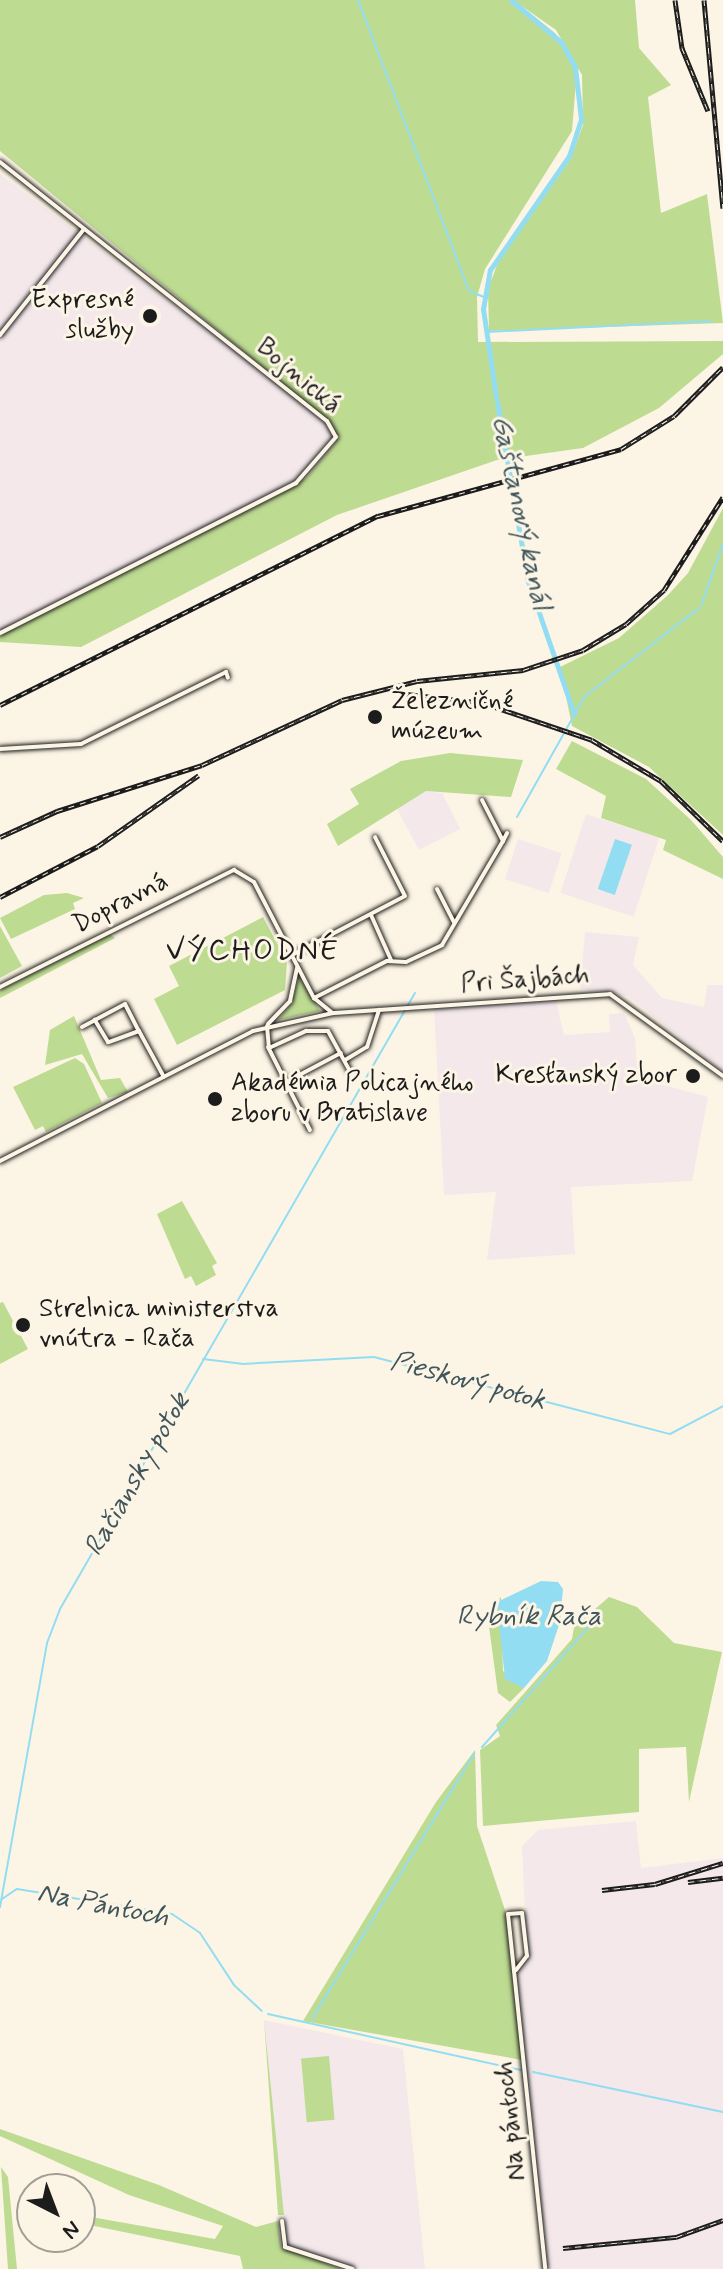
<!DOCTYPE html>
<html>
<head>
<meta charset="utf-8">
<style>
  body { margin:0 }
  #map { position:relative; width:723px; height:2269px; overflow:hidden; background:#fcf5e5; font-family:Mynerve,sans-serif }
  div>[style] { position:absolute }
  .built>* { inset:0; background:#f4e8eb; transform-origin:0 0 }
  .green>* { inset:0; background:#bedb92; transform-origin:0 0 }
  .water>* { inset:0; background:#93ddf3; transform-origin:0 0 }
  .stream>* { height:2px; margin:-1px; padding:0 1px; transform-origin:1px; border-radius:1px; background:#93ddf3 }
  .canal>* { height:5px; margin:-2.5px; padding:0 2.5px; transform-origin:2.5px; border-radius:2.5px; background:#93ddf3 }
  .roads { filter:drop-shadow(0 0 2px #1c1c1c) drop-shadow(0 0 2px #1c1c1c) }
  .minor>* { height:4px; margin:-2px; padding:0 2px; transform-origin:2px; border-radius:2px; background:#fcf5e5 }
  .rail>* { height:5px; margin-top:-2.5px; transform-origin:0; background:repeating-linear-gradient(90deg,#fcf5e5 0 6px,#1c1c1c 0 12px); box-sizing:border-box; border-block:2px solid #1c1c1c }
  .dots>* { width:22px; height:22px; translate:-50% -50%; box-sizing:border-box; border:4px solid #fcf5e5; border-radius:50% }
  span { translate:-50% -50%; white-space:nowrap; text-align:center; line-height:1.15; -webkit-text-stroke:6px #fcf5e5; paint-order:stroke }
  .poi-label { font-size:26px; color:#1c1c1c }
  .right { translate:-100% -50%; text-align:right }
  .left { translate:0 -50%; text-align:left }
  .street-label { font-size:26px; color:#1c1c1c }
  .water-label { font-size:28px; color:#40565c; font-style:italic }
  .quarter-label { font-size:30px; color:#1c1c1c; letter-spacing:2px }
  .north { position:absolute; left:16px; top:2173px; width:80px; height:80px; box-sizing:border-box; background:#fcf5e5; border:2px solid #a29e95; border-radius:50%; rotate:138deg; font-size:22px; font-weight:700; line-height:32px; text-align:center; color:#1c1c1c }
  .north::after { content:''; display:block; margin:auto; width:28px; height:36px; background:#1c1c1c; clip-path:polygon(50% 0,100% 100%,50% 72%,0 100%) }
</style>
</head>
<body>
<div id="map">
  <div class="built">
    <i style="clip-path:polygon(0 174px,332px 424px,336px 442px,306px 478px,0 631px)"></i>
    <i style="clip-path:polygon(426px 791px,442px 793px,460px 829px,419px 850px,396px 807px)"></i>
    <i style="left:586px;top:814px;width:77px;height:83px;rotate:18deg"></i>
    <i style="left:518px;top:839px;width:46px;height:42px;rotate:18deg"></i>
    <i style="clip-path:polygon(585px 932px,639px 937px,633px 965px,662px 998px,704px 1007px,707px 985px,723px 985px,723px 1071px,628px 996px,580px 989px)"></i>
    <i style="clip-path:polygon(556px 1001px,564px 1035px,610px 1032px,609px 1014px,624px 1013px,635px 1038px,638px 1078px,708px 1097px,692px 1181px,571px 1187px,575px 1254px,487px 1260px,496px 1192px,444px 1195px,434px 1009px)"></i>
    <i style="clip-path:polygon(636px 1821px,641px 1868px,723px 1858px,723px 2269px,545px 2269px,516px 1970px,527px 1956px,522px 1846px,538px 1830px)"></i>
    <i style="clip-path:polygon(264px 2020px,403px 2049px,425px 2269px,349px 2269px,287px 2248px)"></i>
  </div>
  <div class="green">
    <i style="clip-path:polygon(0 0,635px 0,639px 48px,671px 85px,648px 97px,661px 213px,707px 194px,723px 323px,489px 331px,488px 289px,500px 257px,570px 160px,583px 125px,582px 75px,556px 30px,516px 2px,555px 33px,577px 70px,572px 131px,485px 269px,477px 297px,478px 342px,723px 341px,723px 354px,659px 408px,583px 448px,497px 460px,337px 515px,81px 647px,0 642px,0 631px,306px 478px,336px 442px,332px 424px,0 151px)"></i>
    <i style="clip-path:polygon(723px 508px,723px 835px,649px 767px,572px 726px,560px 667px,619px 638px,668px 595px,688px 573px)"></i>
    <i style="clip-path:polygon(572px 741px,646px 779px,691px 820px,723px 857px,723px 879px,663px 850px,666px 840px,601px 818px,606px 796px,556px 769px)"></i>
    <i style="clip-path:polygon(450px 753px,523px 760px,511px 797px,426px 791px,338px 846px,327px 824px,359px 804px,350px 789px,401px 761px)"></i>
    <i style="clip-path:polygon(67px 893px,84px 898px,73px 903px,75px 909px,11px 939px,0 918px,44px 895px)"></i>
    <i style="clip-path:polygon(263px 917px,287px 962px,285px 990px,177px 1045px,154px 999px,179px 986px,169px 966px)"></i>
    <i style="clip-path:polygon(0 926px,22px 966px,0 978px)"></i>
    <i style="clip-path:polygon(110px 934px,115px 938px,0 998px,0 990px)"></i>
    <i style="clip-path:polygon(299px 976px,320px 1011px,278px 1020px,292px 1003px)"></i>
    <i style="clip-path:polygon(74px 1016px,101px 1080px,120px 1078px,128px 1092px,108px 1098px,82px 1054px,45px 1065px,50px 1030px)"></i>
    <i style="clip-path:polygon(75px 1058px,84px 1064px,102px 1103px,46px 1132px,43px 1126px,35px 1130px,13px 1087px)"></i>
    <i style="clip-path:polygon(182px 1201px,217px 1263px,212px 1266px,216px 1275px,196px 1286px,191px 1276px,185px 1279px,157px 1214px)"></i>
    <i style="clip-path:polygon(3px 1302px,28px 1349px,0 1364px,0 1303px)"></i>
    <i style="clip-path:polygon(501px 1597px,503px 1671px,524px 1688px,510px 1702px,498px 1693px,487px 1612px)"></i>
    <i style="clip-path:polygon(609px 1597px,637px 1607px,674px 1643px,722px 1652px,689px 1802px,686px 1747px,639px 1749px,639px 1812px,483px 1826px,480px 1750px,500px 1736px,496px 1725px,572px 1639px,574px 1627px)"></i>
    <i style="clip-path:polygon(475px 1750px,477px 1826px,507px 1916px,522px 2060px,303px 2021px,436px 1802px)"></i>
    <i style="clip-path:polygon(264px 2020px,284px 2215px,278px 2215px)"></i>
    <i style="left:329px;top:2056px;width:64px;height:28px;rotate:85deg"></i>
    <i style="clip-path:polygon(0 2129px,159px 2185px,256px 2227px,278px 2221px,281px 2247px,341px 2269px,243px 2269px,240px 2256px,80px 2223px,80px 2215px,215px 2239px,223px 2226px,129px 2195px,0 2136px)"></i>
    <i style="clip-path:polygon(1px 2167px,8px 2177px,17px 2269px,8px 2269px)"></i>
  </div>
  <div class="water">
    <i style="left:615px;top:839px;width:18px;height:53px;rotate:19deg"></i>
    <i style="clip-path:polygon(541px 1581px,558px 1582px,563px 1589px,560px 1622px,547px 1661px,524px 1688px,505px 1679px,497px 1602px)"></i>
  </div>
  <div class="stream">
    <i style="left:358px;top:0;width:311px;rotate:69.1deg"></i>
    <i style="left:469px;top:291px;width:16px;rotate:22deg"></i>
    <i style="left:486px;top:332px;width:225px;rotate:-2.8deg"></i>
    <i style="left:701px;top:606px;width:66px;rotate:-70.5deg"></i>
    <i style="left:517px;top:817px;width:139px;rotate:-60.7deg"></i>
    <i style="left:585px;top:696px;width:143px;rotate:-37.6deg"></i>
    <i style="left:203px;top:1359px;width:39px;rotate:7deg"></i>
    <i style="left:242px;top:1364px;width:132px;rotate:-3deg"></i>
    <i style="left:374px;top:1357px;width:306px;rotate:14.6deg"></i>
    <i style="left:670px;top:1434px;width:60px;rotate:-27.8deg"></i>
    <i style="left:482px;top:1747px;width:176px;rotate:-48.4deg"></i>
    <i style="left:2px;top:1899px;width:18px;rotate:-34deg"></i>
    <i style="left:17px;top:1889px;width:157px;rotate:9.2deg"></i>
    <i style="left:172px;top:1914px;width:34px;rotate:34deg"></i>
    <i style="left:200px;top:1933px;width:62px;rotate:56.8deg"></i>
    <i style="left:234px;top:1985px;width:38px;rotate:43deg"></i>
    <i style="left:0;top:1907px;width:268px;rotate:-79.9deg"></i>
    <i style="left:47px;top:1643px;width:36px;rotate:-69deg"></i>
    <i style="left:60px;top:1609px;width:711px;rotate:-60.05deg"></i>
    <i style="left:268px;top:2014px;width:259px;rotate:12.5deg"></i>
    <i style="left:312px;top:2019px;width:311px;rotate:-58.6deg"></i>
    <i style="left:533px;top:2072px;width:194px;rotate:11.9deg"></i>
  </div>
  <div class="canal">
    <i style="left:496px;top:397px;width:89px;rotate:-98.4deg"></i>
    <i style="left:483px;top:309px;width:40px;rotate:-80deg"></i>
    <i style="left:490px;top:270px;width:139px;rotate:-55.3deg"></i>
    <i style="left:569px;top:156px;width:39px;rotate:-72deg"></i>
    <i style="left:581px;top:119px;width:52px;rotate:-96.6deg"></i>
    <i style="left:575px;top:67px;width:29px;rotate:-119deg"></i>
    <i style="left:561px;top:42px;width:65px;rotate:-140deg"></i>
    <i style="left:497px;top:402px;width:182px;rotate:80.2deg"></i>
    <i style="left:528px;top:581px;width:141px;rotate:70.9deg"></i>
  </div>
  <div class="roads">
    <div class="minor">
      <i style="left:0;top:162px;width:417px;rotate:38.4deg"></i>
      <i style="left:327px;top:421px;width:18px;rotate:61deg"></i>
      <i style="left:336px;top:437px;width:61px;rotate:131deg"></i>
      <i style="left:296px;top:483px;width:332px;rotate:153.1deg"></i>
      <i style="left:0;top:335px;width:135px;rotate:-51.6deg"></i>
      <i style="left:0;top:749px;width:81px;rotate:-3.5deg"></i>
      <i style="left:81px;top:744px;width:162px;rotate:-26.4deg"></i>
      <i style="left:226px;top:672px;width:6px;rotate:72deg"></i>
      <i style="left:503px;top:841px;width:9px;rotate:-63deg"></i>
      <i style="left:437px;top:889px;width:38px;rotate:63deg"></i>
      <i style="left:371px;top:915px;width:49px;rotate:66deg"></i>
      <i style="left:292px;top:955px;width:127px;rotate:-27.6deg"></i>
      <i style="left:405px;top:896px;width:66px;rotate:-117deg"></i>
      <i style="left:0;top:987px;width:262px;rotate:-26.6deg"></i>
      <i style="left:234px;top:870px;width:23px;rotate:31deg"></i>
      <i style="left:254px;top:882px;width:131px;rotate:62.7deg"></i>
      <i style="left:314px;top:998px;width:22px;rotate:39deg"></i>
      <i style="left:314px;top:998px;width:82px;rotate:-26.9deg"></i>
      <i style="left:387px;top:961px;width:19px;rotate:3deg"></i>
      <i style="left:406px;top:962px;width:40px;rotate:-25deg"></i>
      <i style="left:442px;top:945px;width:121px;rotate:-59.6deg"></i>
      <i style="left:503px;top:841px;width:46px;rotate:-117.1deg"></i>
      <i style="left:125px;top:1004px;width:30px;rotate:63deg"></i>
      <i style="left:139px;top:1031px;width:33px;rotate:160deg"></i>
      <i style="left:108px;top:1042px;width:26px;rotate:-121deg"></i>
      <i style="left:95px;top:1020px;width:34px;rotate:-28deg"></i>
      <i style="left:268px;top:1024px;width:32px;rotate:-46deg"></i>
      <i style="left:290px;top:1001px;width:34px;rotate:-78deg"></i>
      <i style="left:267px;top:1026px;width:22px;rotate:85deg"></i>
      <i style="left:269px;top:1048px;width:41px;rotate:-24.7deg"></i>
      <i style="left:306px;top:1031px;width:22px"></i>
      <i style="left:328px;top:1031px;width:50px;rotate:61.4deg"></i>
      <i style="left:82px;top:1027px;width:15px;rotate:-28deg"></i>
      <i style="left:139px;top:1031px;width:52px;rotate:61.5deg"></i>
      <i style="left:268px;top:1047px;width:93px;rotate:63.2deg"></i>
      <i style="left:345px;top:1060px;width:26px;rotate:-31deg"></i>
      <i style="left:367px;top:1047px;width:39px;rotate:-72deg"></i>
      <i style="left:286px;top:1082px;width:62px;rotate:-27.8deg"></i>
      <i style="left:0;top:1161px;width:284px;rotate:-27.2deg"></i>
      <i style="left:253px;top:1031px;width:82px;rotate:-12.7deg"></i>
      <i style="left:333px;top:1013px;width:278px;rotate:-3.9deg"></i>
      <i style="left:610px;top:994px;width:140px;rotate:36deg"></i>
      <i style="left:516px;top:1970px;width:18px;rotate:-52deg"></i>
      <i style="left:527px;top:1956px;width:43px;rotate:-96.6deg"></i>
      <i style="left:522px;top:1913px;width:14px;rotate:176deg"></i>
      <i style="left:508px;top:1914px;width:357px;rotate:84deg"></i>
      <i style="left:282px;top:2221px;width:26px;rotate:83deg"></i>
      <i style="left:285px;top:2247px;width:71px;rotate:17.9deg"></i>
    </div>
  </div>
  <div class="rail">
    <i style="left:675px;top:0;width:49px;rotate:81.7deg"></i>
    <i style="left:682px;top:48px;width:68px;rotate:67.6deg"></i>
    <i style="left:704px;top:0;width:209px;rotate:84.8deg"></i>
    <i style="left:398px;top:693px;width:86px;rotate:6.7deg"></i>
    <i style="left:483px;top:703px;width:115px;rotate:18.7deg"></i>
    <i style="left:592px;top:740px;width:80px;rotate:30.7deg"></i>
    <i style="left:661px;top:781px;width:86px;rotate:44.1deg"></i>
    <i style="left:0;top:705px;width:423px;rotate:-26.6deg"></i>
    <i style="left:378px;top:516px;width:252px;rotate:-15.4deg"></i>
    <i style="left:621px;top:449px;width:62px;rotate:-31.9deg"></i>
    <i style="left:674px;top:416px;width:69px;rotate:-45deg"></i>
    <i style="left:0;top:837px;width:63px;rotate:-24.5deg"></i>
    <i style="left:57px;top:811px;width:152px;rotate:-17.6deg"></i>
    <i style="left:202px;top:765px;width:154px;rotate:-24.9deg"></i>
    <i style="left:342px;top:700px;width:77px;rotate:-14.2deg"></i>
    <i style="left:417px;top:681px;width:107px;rotate:-5.9deg"></i>
    <i style="left:523px;top:670px;width:63px;rotate:-18.4deg"></i>
    <i style="left:583px;top:650px;width:50px;rotate:-31.2deg"></i>
    <i style="left:626px;top:624px;width:51px;rotate:-41.8deg"></i>
    <i style="left:664px;top:590px;width:110px;rotate:-57.6deg"></i>
    <i style="left:0;top:897px;width:110px;rotate:-27.5deg"></i>
    <i style="left:98px;top:846px;width:123px;rotate:-35.1deg"></i>
    <i style="left:688px;top:1882px;width:35px;rotate:-7deg"></i>
    <i style="left:602px;top:1890px;width:53px;rotate:-6.5deg"></i>
    <i style="left:655px;top:1884px;width:71px;rotate:-17.2deg"></i>
    <i style="left:563px;top:2248px;width:114px;rotate:-5.6deg"></i>
    <i style="left:676px;top:2237px;width:50px;rotate:-19.9deg"></i>
  </div>
  <div class="dots">
    <i style="left:150px;top:316px;background:#1c1c1c"></i>
    <i style="left:375px;top:717px;background:#1c1c1c"></i>
    <i style="left:693px;top:1076px;background:#1c1c1c"></i>
    <i style="left:215px;top:1099px;background:#1c1c1c"></i>
    <i style="left:23px;top:1325px;background:#1c1c1c"></i>
  </div>
  <div class="poi-label">
    <span class="right" style="left:134px;top:316px">Expresné<br>služby</span>
    <span class="left" style="left:391px;top:717px">Železničné<br>múzeum</span>
    <span class="right" style="left:677px;top:1076px">Kresťanský zbor</span>
    <span class="left" style="left:231px;top:1099px">Akadémia Policajného<br>zboru v Bratislave</span>
    <span class="left" style="left:39px;top:1325px">Strelnica ministerstva<br>vnútra - Rača</span>
  </div>
  <div class="street-label">
    <span style="left:298px;top:377px;rotate:40deg">Bojnická</span>
    <span style="left:121px;top:904px;rotate:-27deg">Dopravná</span>
    <span style="left:525px;top:981px;rotate:-4deg">Pri Šajbách</span>
    <span style="left:512px;top:2121px;rotate:-96deg">Na pántoch</span>
  </div>
  <div class="water-label">
    <span style="left:520px;top:513px;rotate:78deg">Gaštanový kanál</span>
    <span style="left:468px;top:1382px;rotate:15deg">Pieskový potok</span>
    <span style="left:138px;top:1475px;rotate:-60deg">Račiansky potok</span>
    <span style="left:529px;top:1617px">Rybník Rača</span>
    <span style="left:103px;top:1906px;rotate:11deg">Na Pántoch</span>
  </div>
  <div class="quarter-label">
    <span style="left:253px;top:951px">VÝCHODNÉ</span>
  </div>
  <div class="north">N</div>
</div>
</body>
</html>
